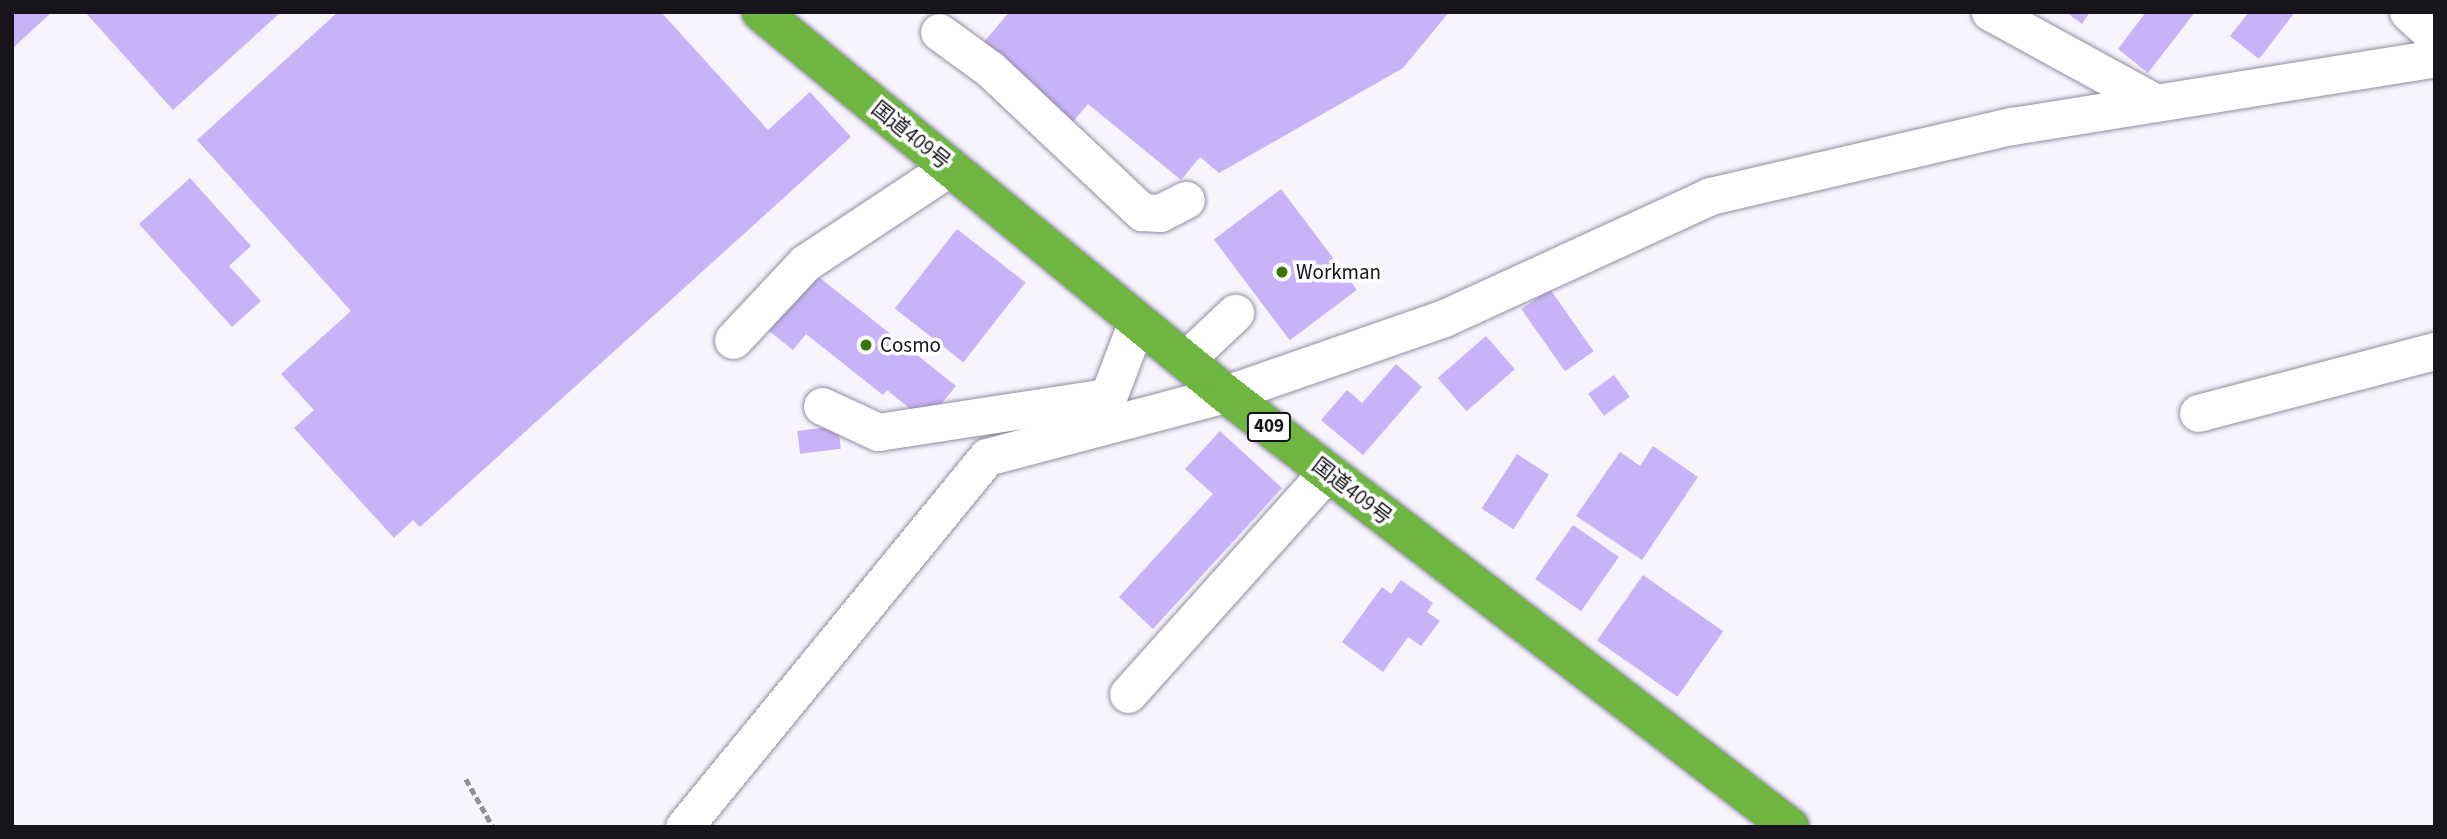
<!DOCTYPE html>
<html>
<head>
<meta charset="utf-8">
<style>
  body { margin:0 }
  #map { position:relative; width:2447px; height:839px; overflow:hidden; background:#f7f4fe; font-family:"Source Sans 3","Noto Sans JP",sans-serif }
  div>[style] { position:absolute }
  .building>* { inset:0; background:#c9b3f8; transform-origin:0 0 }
  .path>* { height:4.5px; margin-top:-2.25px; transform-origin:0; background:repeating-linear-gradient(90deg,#918e97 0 7px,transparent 0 10.5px) }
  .roads { filter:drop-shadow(0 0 2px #928ca2) drop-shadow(0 0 2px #928ca2) }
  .minor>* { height:37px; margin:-18.5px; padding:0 18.5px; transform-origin:18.5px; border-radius:18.5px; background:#fff }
  .highway>* { height:38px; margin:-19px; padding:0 19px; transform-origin:19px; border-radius:19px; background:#6eb542 }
  .dots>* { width:19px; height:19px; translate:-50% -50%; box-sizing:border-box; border:4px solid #fff; border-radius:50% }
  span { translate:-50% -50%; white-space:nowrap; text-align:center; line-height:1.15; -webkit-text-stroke:7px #fff; paint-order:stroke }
  .shield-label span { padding:2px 5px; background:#fff; border:2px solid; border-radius:5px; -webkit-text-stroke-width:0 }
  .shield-label { font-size:19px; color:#17141c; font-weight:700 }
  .street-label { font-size:21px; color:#17141c }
  .poi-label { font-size:21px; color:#17141c }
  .left { translate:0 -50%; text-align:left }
  .frame { position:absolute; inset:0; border:14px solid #17141c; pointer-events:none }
</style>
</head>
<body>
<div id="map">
  <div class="building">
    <i style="clip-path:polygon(12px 12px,52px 12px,14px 47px)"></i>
    <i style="clip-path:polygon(85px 12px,281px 12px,173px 110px)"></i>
    <i style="clip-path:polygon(338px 12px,661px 12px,768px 130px,810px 92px,851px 137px,420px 527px,413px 520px,394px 538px,294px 428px,314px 410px,281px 374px,351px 311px,197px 140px)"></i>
    <i style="clip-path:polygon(1009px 12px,1449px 12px,1403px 68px,1219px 173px,1200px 157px,1181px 180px,1088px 104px,1071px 124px,979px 48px)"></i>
    <i style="clip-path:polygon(2066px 12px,2090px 12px,2082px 24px)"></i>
    <i style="clip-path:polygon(2146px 12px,2195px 12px,2148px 73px,2118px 49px)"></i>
    <i style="clip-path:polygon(2249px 12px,2295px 12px,2259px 59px,2230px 36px)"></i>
    <i style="clip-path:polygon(190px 178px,251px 246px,229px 266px,261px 301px,232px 327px,139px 224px)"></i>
    <i style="left:1281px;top:189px;width:126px;height:84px;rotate:53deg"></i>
    <i style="left:957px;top:229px;width:87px;height:101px;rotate:38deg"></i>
    <i style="clip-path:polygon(815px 274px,956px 386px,937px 409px,913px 411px,887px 390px,883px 395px,806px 334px,793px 350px,769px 331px)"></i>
    <i style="left:1550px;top:289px;width:76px;height:35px;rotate:55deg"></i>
    <i style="left:1486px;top:336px;width:44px;height:64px;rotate:49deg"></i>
    <i style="clip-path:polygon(1396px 364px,1422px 387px,1363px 455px,1321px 420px,1347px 390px,1362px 403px)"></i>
    <i style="left:1614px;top:375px;width:27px;height:32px;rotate:54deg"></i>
    <i style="left:838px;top:426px;width:23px;height:41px;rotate:83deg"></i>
    <i style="clip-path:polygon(1220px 431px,1282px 488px,1153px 629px,1119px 597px,1213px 494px,1185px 469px)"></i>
    <i style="clip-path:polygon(1653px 446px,1698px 477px,1642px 560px,1576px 516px,1620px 452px,1640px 466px)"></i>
    <i style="left:1517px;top:454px;width:38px;height:65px;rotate:33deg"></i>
    <i style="left:1573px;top:525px;width:56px;height:66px;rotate:35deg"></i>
    <i style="left:1643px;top:575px;width:98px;height:80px;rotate:35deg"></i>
    <i style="clip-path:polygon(1401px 580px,1433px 603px,1427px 612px,1440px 621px,1421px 646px,1408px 637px,1383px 672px,1342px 642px,1382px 587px,1391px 594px)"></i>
  </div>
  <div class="path">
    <i style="left:466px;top:779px;width:55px;rotate:60.6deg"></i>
  </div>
  <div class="roads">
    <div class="minor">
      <i style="left:1990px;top:12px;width:189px;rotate:28.7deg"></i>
      <i style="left:2408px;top:12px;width:36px;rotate:42deg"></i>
      <i style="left:939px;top:32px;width:63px;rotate:36deg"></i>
      <i style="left:990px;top:69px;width:209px;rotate:43.3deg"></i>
      <i style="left:1142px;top:212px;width:18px;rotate:3deg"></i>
      <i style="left:1160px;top:213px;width:29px;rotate:-27deg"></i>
      <i style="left:733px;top:340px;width:105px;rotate:-46.9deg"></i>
      <i style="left:805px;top:263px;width:174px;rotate:-33.5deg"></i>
      <i style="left:1185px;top:360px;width:69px;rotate:-43.2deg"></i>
      <i style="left:822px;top:406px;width:62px;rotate:24.9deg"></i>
      <i style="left:878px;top:432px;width:233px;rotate:-8.7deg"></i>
      <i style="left:1108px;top:397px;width:81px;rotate:-69.1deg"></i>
      <i style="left:2198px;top:413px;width:245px;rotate:-14.7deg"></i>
      <i style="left:1128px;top:694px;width:298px;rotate:-48.1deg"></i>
      <i style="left:684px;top:827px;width:478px;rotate:-50.7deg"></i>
      <i style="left:987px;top:457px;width:247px;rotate:-14.8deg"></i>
      <i style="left:1226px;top:394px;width:231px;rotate:-19.2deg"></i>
      <i style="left:1444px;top:318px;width:293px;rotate:-24.6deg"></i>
      <i style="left:1710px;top:196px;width:310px;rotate:-13.1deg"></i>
      <i style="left:2012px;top:126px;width:428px;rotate:-9.1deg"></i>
    </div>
    <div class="highway">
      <i style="left:761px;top:12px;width:602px;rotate:39.4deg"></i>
      <i style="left:1226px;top:394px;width:711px;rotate:37.51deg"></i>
    </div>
  </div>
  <div class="dots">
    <i style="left:1282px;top:272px;background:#3b750a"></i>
    <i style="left:866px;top:345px;background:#3b750a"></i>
  </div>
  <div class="shield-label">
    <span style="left:1269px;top:427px">409</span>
  </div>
  <div class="street-label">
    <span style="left:911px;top:135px;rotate:39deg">国道409号</span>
    <span style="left:1352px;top:491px;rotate:38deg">国道409号</span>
  </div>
  <div class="poi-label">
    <span class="left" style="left:1296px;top:272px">Workman</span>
    <span class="left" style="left:880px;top:345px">Cosmo</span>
  </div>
  <div class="frame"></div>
</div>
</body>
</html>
